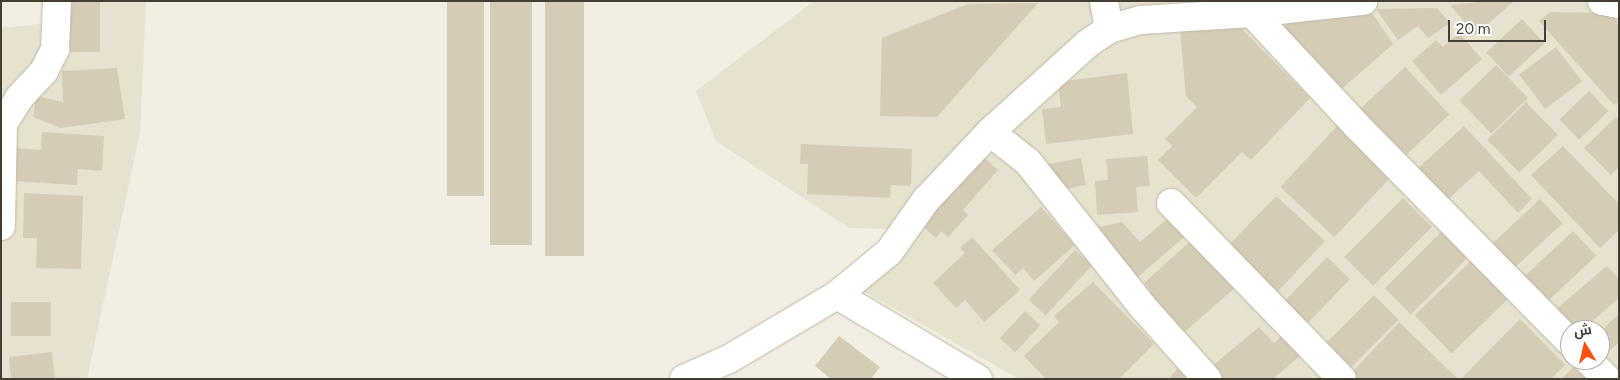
<!DOCTYPE html>
<html>
<head>
<meta charset="utf-8">
<style>
  body { margin:0 }
  #map { position:relative; width:1620px; height:380px; overflow:hidden; background:#f2efe2; font-family:Figtree,Cairo,sans-serif }
  div>[style] { position:absolute }
  .residential>* { inset:0; background:#e6e2cf }
  .building>* { inset:0; background:#d4ccb7; transform-origin:0 0 }
  .roads { filter:drop-shadow(0 0 1px #beb8a4) drop-shadow(0 0 1px #beb8a4) }
  .street>* { height:28px; margin:-14px; padding:0 14px; transform-origin:14px; border-radius:14px; background:#fff }
  span { translate:-50% -50%; white-space:nowrap; text-align:center; line-height:1.15; -webkit-text-stroke:4.5px #fff; paint-order:stroke }
  .frame { position:absolute; inset:0; border:2px solid #443f32; pointer-events:none }
  .north { position:absolute; left:1560px; top:320px; width:50px; height:50px; box-sizing:border-box; background:#fff; border:1px solid #b4b2ad; border-radius:50%; rotate:351deg; font-size:14px; font-weight:700; line-height:20px; text-align:center; color:#443f32 }
  .north::after { content:''; display:block; margin:auto; width:18px; height:22px; background:#ff4f0c; clip-path:polygon(50% 0,100% 100%,50% 72%,0 100%) }
  .scale { position:absolute; left:1448px; top:20px; width:98px; height:22px; box-sizing:border-box; border:2px solid #443f32; border-top:0; padding-left:6px; font-size:15px; line-height:18px; white-space:nowrap; color:#443f32; -webkit-text-stroke:4px #fff; paint-order:stroke }
</style>
</head>
<body>
<div id="map">
  <div class="residential">
    <i style="clip-path:polygon(48px 1px,146px 1px,140px 133px,87px 379px,1px 379px,1px 28px,50px 23px)"></i>
    <i style="clip-path:polygon(evenodd,814px 1px,1619px 1px,1619px 379px,1019px 379px,861px 290px,890px 229px,849px 228px,716px 141px,696px 91px,814px 1px,1570px 330px,1600px 330px,1600px 360px,1570px 360px,1570px 330px)"></i>
  </div>
  <div class="building">
    <i style="left:66px;top:1px;width:34px;height:51px"></i>
    <i style="left:447px;top:1px;width:37px;height:195px"></i>
    <i style="left:490px;top:1px;width:42px;height:244px"></i>
    <i style="left:545px;top:1px;width:39px;height:255px"></i>
    <i style="clip-path:polygon(1489px 1px,1514px 1px,1476px 35px,1450px 5px)"></i>
    <i style="clip-path:polygon(1038px 3px,937px 117px,880px 116px,882px 38px,968px 4px)"></i>
    <i style="clip-path:polygon(1437px 8px,1450px 23px,1428px 38px,1418px 26px,1398px 40px,1376px 9px)"></i>
    <i style="clip-path:polygon(1550px 12px,1610px 13px,1619px 23px,1619px 101px,1614px 105px,1539px 21px)"></i>
    <i style="clip-path:polygon(1291px 13px,1373px 14px,1393px 44px,1336px 94px,1282px 34px)"></i>
    <i style="left:1522px;top:19px;width:33px;height:49px;rotate:47deg"></i>
    <i style="clip-path:polygon(1240px 27px,1310px 98px,1251px 160px,1242px 152px,1196px 198px,1158px 160px,1172px 146px,1165px 139px,1197px 107px,1186px 96px,1180px 31px)"></i>
    <i style="clip-path:polygon(1459px 33px,1482px 59px,1441px 95px,1412px 61px,1436px 40px,1443px 47px)"></i>
    <i style="left:1556px;top:47px;width:43px;height:46px;rotate:53deg"></i>
    <i style="left:1496px;top:65px;width:46px;height:51px;rotate:46deg"></i>
    <i style="left:1405px;top:67px;width:65px;height:66px;rotate:47deg"></i>
    <i style="clip-path:polygon(117px 68px,125px 119px,61px 128px,33px 117px,36px 96px,63px 102px,62px 71px)"></i>
    <i style="clip-path:polygon(1127px 73px,1133px 134px,1046px 144px,1042px 109px,1061px 107px,1058px 82px)"></i>
    <i style="left:1589px;top:91px;width:28px;height:41px;rotate:46deg"></i>
    <i style="left:1526px;top:102px;width:46px;height:54px;rotate:46deg"></i>
    <i style="clip-path:polygon(1616px 117px,1619px 120px,1619px 167px,1611px 175px,1584px 148px)"></i>
    <i style="left:1339px;top:124px;width:74px;height:86px;rotate:43deg"></i>
    <i style="clip-path:polygon(1464px 126px,1532px 199px,1518px 213px,1479px 171px,1443px 204px,1414px 172px)"></i>
    <i style="clip-path:polygon(42px 132px,104px 136px,102px 171px,78px 169px,77px 185px,13px 181px,15px 148px,41px 150px)"></i>
    <i style="clip-path:polygon(801px 144px,912px 149px,911px 186px,891px 185px,890px 198px,807px 194px,808px 164px,800px 164px)"></i>
    <i style="clip-path:polygon(1563px 146px,1619px 204px,1619px 230px,1600px 248px,1531px 175px)"></i>
    <i style="clip-path:polygon(982px 156px,998px 170px,963px 210px,968px 215px,948px 237px,941px 231px,936px 238px,920px 224px)"></i>
    <i style="clip-path:polygon(1147px 156px,1150px 186px,1136px 187px,1138px 212px,1097px 215px,1095px 181px,1108px 180px,1106px 159px)"></i>
    <i style="clip-path:polygon(1081px 158px,1086px 185px,1060px 190px,1058px 178px,1047px 180px,1044px 165px)"></i>
    <i style="clip-path:polygon(24px 193px,83px 196px,81px 269px,36px 268px,37px 238px,23px 238px)"></i>
    <i style="clip-path:polygon(1276px 196px,1325px 241px,1268px 302px,1226px 248px)"></i>
    <i style="left:1403px;top:198px;width:41px;height:83px;rotate:45deg"></i>
    <i style="left:1540px;top:199px;width:33px;height:70px;rotate:47deg"></i>
    <i style="clip-path:polygon(1041px 207px,1075px 245px,1034px 281px,1023px 268px,1015px 275px,992px 250px)"></i>
    <i style="clip-path:polygon(1173px 214px,1189px 233px,1133px 281px,1090px 229px,1122px 222px,1140px 242px)"></i>
    <i style="left:1442px;top:231px;width:37px;height:81px;rotate:45deg"></i>
    <i style="left:1573px;top:231px;width:34px;height:71px;rotate:47deg"></i>
    <i style="clip-path:polygon(972px 237px,1020px 290px,984px 322px,965px 300px,956px 308px,933px 283px,965px 253px,960px 248px)"></i>
    <i style="clip-path:polygon(1194px 238px,1237px 286px,1179px 337px,1143px 297px,1151px 291px,1144px 283px)"></i>
    <i style="left:1075px;top:250px;width:23px;height:68px;rotate:43deg"></i>
    <i style="left:1327px;top:257px;width:32px;height:73px;rotate:44deg"></i>
    <i style="left:1473px;top:259px;width:53px;height:81px;rotate:46deg"></i>
    <i style="clip-path:polygon(1607px 266px,1619px 279px,1619px 298px,1582px 330px,1570px 330px,1554px 311px)"></i>
    <i style="clip-path:polygon(1093px 282px,1154px 344px,1119px 379px,1046px 379px,1024px 356px,1059px 322px,1054px 316px)"></i>
    <i style="left:1374px;top:295px;width:35px;height:78px;rotate:45deg"></i>
    <i style="left:11px;top:302px;width:40px;height:34px"></i>
    <i style="left:1025px;top:311px;width:21px;height:37px;rotate:43deg"></i>
    <i style="clip-path:polygon(1619px 314px,1619px 342px,1600px 360px,1600px 331px)"></i>
    <i style="clip-path:polygon(1520px 319px,1565px 365px,1551px 379px,1461px 379px)"></i>
    <i style="clip-path:polygon(1399px 322px,1458px 379px,1346px 379px)"></i>
    <i style="clip-path:polygon(1259px 327px,1274px 343px,1282px 336px,1300px 356px,1273px 379px,1221px 379px,1211px 367px)"></i>
    <i style="clip-path:polygon(839px 336px,880px 367px,871px 379px,831px 379px,815px 366px)"></i>
    <i style="clip-path:polygon(52px 352px,55px 379px,11px 379px,9px 357px)"></i>
    <i style="clip-path:polygon(1181px 365px,1196px 379px,1168px 379px)"></i>
    <i style="clip-path:polygon(1575px 366px,1587px 379px,1561px 379px)"></i>
  </div>
  <div class="roads">
    <div class="street">
      <i style="left:1104px;top:1px;width:28px;rotate:80deg"></i>
      <i style="left:1602px;top:1px;width:17px;rotate:10deg"></i>
      <i style="left:1252px;top:13px;width:154px;rotate:47.1deg"></i>
      <i style="left:1357px;top:126px;width:303px;rotate:45.4deg"></i>
      <i style="left:990px;top:132px;width:48px;rotate:38.3deg"></i>
      <i style="left:1028px;top:162px;width:184px;rotate:51.6deg"></i>
      <i style="left:1142px;top:306px;width:98px;rotate:48.3deg"></i>
      <i style="left:1171px;top:203px;width:245px;rotate:45.8deg"></i>
      <i style="left:1px;top:226px;width:102px;rotate:-88.9deg"></i>
      <i style="left:3px;top:124px;width:31px;rotate:-58deg"></i>
      <i style="left:19px;top:98px;width:37px;rotate:-47deg"></i>
      <i style="left:44px;top:71px;width:25px;rotate:-63deg"></i>
      <i style="left:55px;top:49px;width:48px;rotate:-87.6deg"></i>
      <i style="left:837px;top:295px;width:164px;rotate:30.8deg"></i>
      <i style="left:1588px;top:360px;width:27px;rotate:45deg"></i>
      <i style="left:684px;top:379px;width:49px;rotate:-24deg"></i>
      <i style="left:729px;top:359px;width:126px;rotate:-30.7deg"></i>
      <i style="left:837px;top:295px;width:67px;rotate:-39.6deg"></i>
      <i style="left:889px;top:252px;width:64px;rotate:-54.6deg"></i>
      <i style="left:926px;top:200px;width:93px;rotate:-46.7deg"></i>
      <i style="left:990px;top:132px;width:131px;rotate:-42.2deg"></i>
      <i style="left:1087px;top:44px;width:27px;rotate:-34deg"></i>
      <i style="left:1109px;top:29px;width:33px;rotate:-16deg"></i>
      <i style="left:1141px;top:20px;width:111px;rotate:-3.6deg"></i>
      <i style="left:1252px;top:13px;width:112px;rotate:-6.2deg"></i>
    </div>
  </div>
  <div class="frame"></div>
  <div class="north">ش</div>
  <div class="scale">20 m</div>
</div>
</body>
</html>
